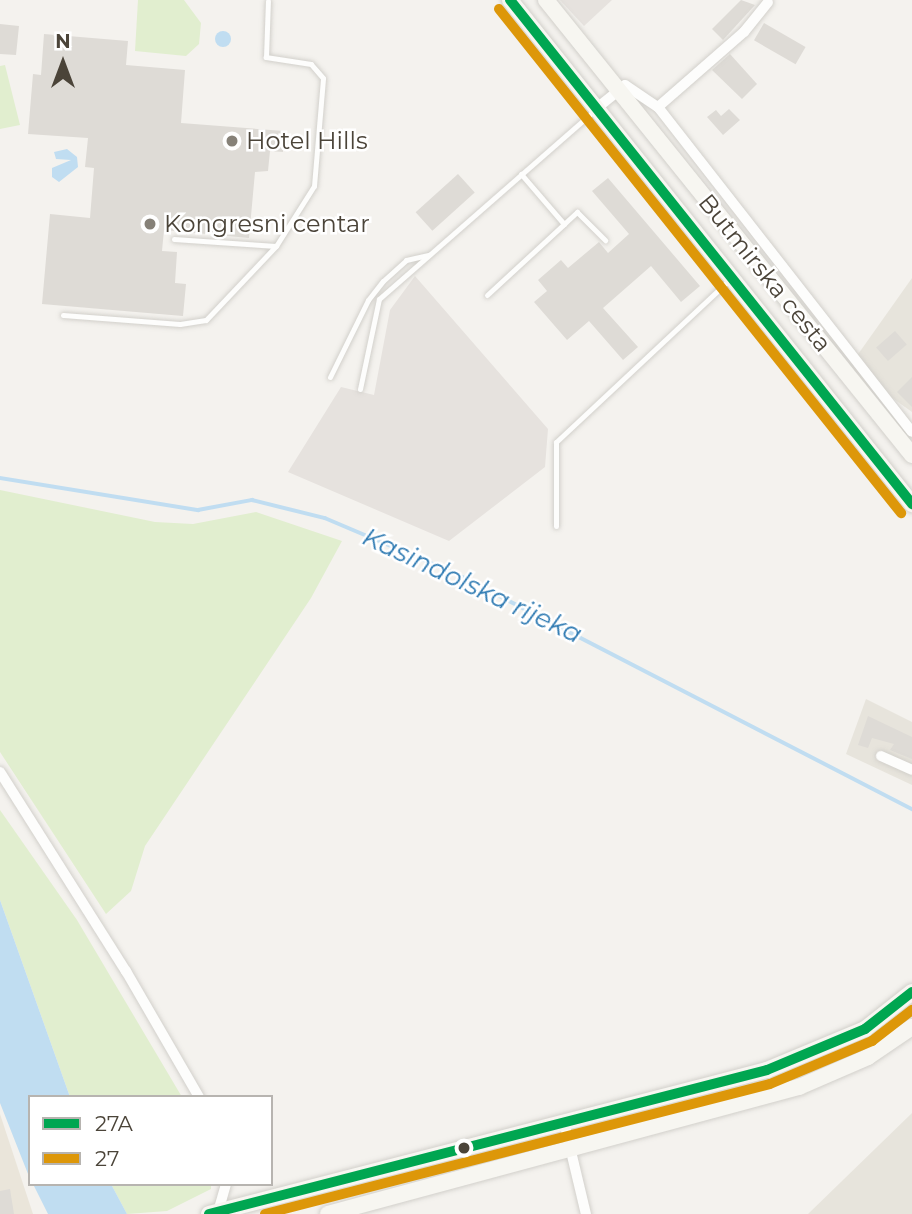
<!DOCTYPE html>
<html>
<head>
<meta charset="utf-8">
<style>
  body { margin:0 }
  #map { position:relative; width:912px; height:1214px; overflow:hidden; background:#f4f2ee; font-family:Montserrat,sans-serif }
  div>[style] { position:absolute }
  .residential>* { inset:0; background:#e7e4dc }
  .industrial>* { inset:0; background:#e6e2de }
  .education>* { inset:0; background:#eae5da }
  .green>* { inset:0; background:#e1eecf }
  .water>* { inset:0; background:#c0ddf1 }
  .round { border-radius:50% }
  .stream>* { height:3.5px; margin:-1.75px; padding:0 1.75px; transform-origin:1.75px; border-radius:1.75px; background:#c0ddf1 }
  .building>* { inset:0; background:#dedbd6; transform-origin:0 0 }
  .roads { filter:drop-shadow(0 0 2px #d2d0cb) drop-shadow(0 0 2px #d2d0cb) }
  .lane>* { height:5px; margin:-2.5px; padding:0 2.5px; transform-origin:2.5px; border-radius:2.5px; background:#fdfdfc }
  .street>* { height:10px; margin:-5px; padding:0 5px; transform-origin:5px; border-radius:5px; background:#fdfdfc }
  .secondary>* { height:16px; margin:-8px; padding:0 8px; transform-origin:8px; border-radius:8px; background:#f7f6f1 }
  .bus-1>* { height:10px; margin:-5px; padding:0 5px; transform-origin:5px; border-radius:5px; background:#00a651 }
  .bus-2>* { height:10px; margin:-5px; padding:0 5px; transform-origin:5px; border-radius:5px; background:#dd9709 }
  .dots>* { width:19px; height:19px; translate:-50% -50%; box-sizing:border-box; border:4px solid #fff; border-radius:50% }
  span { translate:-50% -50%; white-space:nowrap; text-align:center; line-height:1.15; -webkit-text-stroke:5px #fff; paint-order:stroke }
  .poi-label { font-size:24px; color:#4b4439 }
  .left { translate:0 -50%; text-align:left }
  .street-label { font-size:24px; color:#4b4439 }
  .water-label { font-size:26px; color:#2e7ab2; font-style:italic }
  .legend { position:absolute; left:28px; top:1095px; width:245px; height:91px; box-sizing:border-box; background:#fff; border:2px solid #b7b4b0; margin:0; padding:9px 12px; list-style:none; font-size:21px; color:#4b4439 }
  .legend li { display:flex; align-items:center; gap:14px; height:35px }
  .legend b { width:35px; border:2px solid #b7b4b0 }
  .north { position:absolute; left:28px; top:28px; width:70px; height:70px; -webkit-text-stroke:5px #fff; paint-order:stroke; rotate:0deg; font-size:19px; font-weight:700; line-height:28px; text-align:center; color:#4b4439 }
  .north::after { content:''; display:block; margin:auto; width:24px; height:32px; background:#4b4439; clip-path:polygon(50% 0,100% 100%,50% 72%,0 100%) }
</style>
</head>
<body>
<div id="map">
  <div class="residential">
    <i style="clip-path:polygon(912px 278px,912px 412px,849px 367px)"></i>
    <i style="clip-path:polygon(866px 699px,912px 722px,912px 785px,846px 754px)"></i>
    <i style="clip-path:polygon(912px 1113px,912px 1214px,808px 1214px)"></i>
  </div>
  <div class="industrial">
    <i style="clip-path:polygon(560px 0,612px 0,584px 26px)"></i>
    <i style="clip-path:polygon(415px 276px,548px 429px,545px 467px,449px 541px,288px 472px,341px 387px,374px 395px,390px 310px)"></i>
  </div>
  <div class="education">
    <i style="clip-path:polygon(0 1114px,33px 1214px,0 1214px)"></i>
  </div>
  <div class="green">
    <i style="clip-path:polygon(138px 0,184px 0,201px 23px,199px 44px,186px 56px,135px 51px)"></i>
    <i style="clip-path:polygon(5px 65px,20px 125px,0 129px,0 66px)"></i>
    <i style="clip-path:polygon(0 490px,155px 522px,193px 524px,256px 512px,342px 541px,311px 598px,145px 846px,131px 891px,106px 914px,0 752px)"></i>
    <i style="clip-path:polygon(0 810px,77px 920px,182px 1097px,70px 1097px,0 900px)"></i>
    <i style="clip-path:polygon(111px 1184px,211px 1184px,211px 1189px,167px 1211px,127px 1214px)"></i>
  </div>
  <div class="water">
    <i class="round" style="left:215px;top:31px;width:16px;height:16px"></i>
    <i style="clip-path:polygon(67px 149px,77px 157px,78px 167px,59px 182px,52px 177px,52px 168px,71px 160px,56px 159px,54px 152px)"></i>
    <i style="clip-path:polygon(0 900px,70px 1097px,30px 1097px,30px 1179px,0 1103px)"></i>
    <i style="clip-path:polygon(33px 1184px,111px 1184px,127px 1214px,48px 1214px)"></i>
  </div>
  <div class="stream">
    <i style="left:0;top:478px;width:201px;rotate:9.2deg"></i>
    <i style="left:198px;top:510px;width:55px;rotate:-10.5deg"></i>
    <i style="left:252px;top:500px;width:75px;rotate:13.9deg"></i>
    <i style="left:325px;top:518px;width:146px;rotate:23deg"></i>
    <i style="left:459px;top:575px;width:510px;rotate:27.32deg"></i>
  </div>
  <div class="building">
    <i style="clip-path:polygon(741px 0,755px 5px,723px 40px,712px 29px)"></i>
    <i style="left:764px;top:23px;width:48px;height:20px;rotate:30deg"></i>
    <i style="clip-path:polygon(0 24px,19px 26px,16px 55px,0 54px)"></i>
    <i style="clip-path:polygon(44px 34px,128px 41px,126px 65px,185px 70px,181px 123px,284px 131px,283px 152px,270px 151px,268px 171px,255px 172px,249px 238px,164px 230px,162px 251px,177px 252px,175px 283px,186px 284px,183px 316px,42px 304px,50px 214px,90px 218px,94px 168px,85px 167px,88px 138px,28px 134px,33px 74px,41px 75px)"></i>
    <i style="clip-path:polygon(730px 54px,757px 84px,742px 99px,712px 70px)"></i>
    <i style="clip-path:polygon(729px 109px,740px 120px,723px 135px,707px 117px,716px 110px,721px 116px)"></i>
    <i style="left:458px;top:174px;width:25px;height:57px;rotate:48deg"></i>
    <i style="clip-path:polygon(608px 178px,700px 286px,681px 302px,651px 266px,603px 308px,638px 347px,623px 360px,589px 321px,567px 340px,534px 302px,547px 291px,538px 280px,561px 260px,568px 268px,599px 242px,608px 253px,629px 234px,592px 191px)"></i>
    <i style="left:895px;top:331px;width:18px;height:25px;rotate:49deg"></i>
    <i style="clip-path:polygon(912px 377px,912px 407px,897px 392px)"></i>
    <i style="clip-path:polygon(868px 716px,912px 737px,912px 759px,890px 750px,894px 744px,872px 738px,868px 748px,858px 745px)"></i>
    <i style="clip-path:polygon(10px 1189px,14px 1214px,0 1214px,0 1191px)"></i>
  </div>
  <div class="roads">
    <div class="lane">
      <i style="left:564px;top:224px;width:18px;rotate:-43deg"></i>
      <i style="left:577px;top:212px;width:40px;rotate:45deg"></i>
      <i style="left:174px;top:239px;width:102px;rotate:3.9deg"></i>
      <i style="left:276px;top:246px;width:71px;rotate:-57.7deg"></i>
      <i style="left:314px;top:186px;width:108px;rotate:-85.2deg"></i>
      <i style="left:323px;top:78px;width:18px;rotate:-131deg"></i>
      <i style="left:311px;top:64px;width:46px;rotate:-171.2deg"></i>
      <i style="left:266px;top:57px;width:56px;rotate:-88deg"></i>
      <i style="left:487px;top:295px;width:105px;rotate:-42.7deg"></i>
      <i style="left:564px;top:224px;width:66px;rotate:-130.7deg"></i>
      <i style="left:63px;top:315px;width:117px;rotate:4.4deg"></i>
      <i style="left:180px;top:324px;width:26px;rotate:-9deg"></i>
      <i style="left:206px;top:320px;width:102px;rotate:-46.6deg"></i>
      <i style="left:330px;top:377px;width:86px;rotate:-63.7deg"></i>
      <i style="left:368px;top:300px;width:24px;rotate:-52deg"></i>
      <i style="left:383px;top:281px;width:31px;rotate:-42deg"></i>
      <i style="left:406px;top:260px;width:23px;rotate:-13deg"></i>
      <i style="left:360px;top:389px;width:92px;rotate:-78.1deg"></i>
      <i style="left:379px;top:299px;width:287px;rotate:-41.2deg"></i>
      <i style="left:556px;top:526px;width:84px;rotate:-90deg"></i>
      <i style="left:556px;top:442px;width:237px;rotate:-43.1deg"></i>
    </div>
    <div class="street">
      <i style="left:658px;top:107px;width:114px;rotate:-41.1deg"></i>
      <i style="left:744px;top:32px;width:38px;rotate:-51deg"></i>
      <i style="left:597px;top:108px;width:36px;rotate:-39deg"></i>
      <i style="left:625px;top:85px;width:40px;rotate:34deg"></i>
      <i style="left:658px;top:107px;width:412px;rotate:52deg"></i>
      <i style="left:881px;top:756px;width:34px;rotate:24deg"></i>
      <i style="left:0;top:772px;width:236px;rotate:57.7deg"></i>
      <i style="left:126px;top:971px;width:146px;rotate:59.9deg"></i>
      <i style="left:564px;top:1122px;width:95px;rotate:76.6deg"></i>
      <i style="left:218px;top:1212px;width:29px;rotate:-74deg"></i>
    </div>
    <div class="secondary">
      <i style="left:510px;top:0;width:645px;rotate:51.42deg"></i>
      <i style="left:546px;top:0;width:584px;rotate:51.19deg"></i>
      <i style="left:209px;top:1214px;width:576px;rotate:-14.47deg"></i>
      <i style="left:767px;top:1070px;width:106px;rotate:-22.7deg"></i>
      <i style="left:865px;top:1029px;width:60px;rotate:-38.2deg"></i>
      <i style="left:328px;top:1214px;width:488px;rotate:-15.1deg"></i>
      <i style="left:799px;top:1087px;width:75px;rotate:-23.5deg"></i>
      <i style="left:868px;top:1057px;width:53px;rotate:-34.3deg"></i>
    </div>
  </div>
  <div class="bus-1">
    <i style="left:510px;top:0;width:645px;rotate:51.42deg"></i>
    <i style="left:209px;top:1214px;width:576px;rotate:-14.47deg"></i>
    <i style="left:767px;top:1070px;width:106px;rotate:-22.7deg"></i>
    <i style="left:865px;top:1029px;width:60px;rotate:-38.2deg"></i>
  </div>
  <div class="bus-2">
    <i style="left:499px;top:9px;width:645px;rotate:51.42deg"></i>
    <i style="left:265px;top:1214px;width:521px;rotate:-14.44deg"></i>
    <i style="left:770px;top:1084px;width:111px;rotate:-22.9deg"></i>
    <i style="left:872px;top:1041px;width:51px;rotate:-37.8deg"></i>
  </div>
  <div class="dots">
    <i style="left:232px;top:141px;background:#868178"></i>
    <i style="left:150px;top:224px;background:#868178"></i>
    <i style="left:464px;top:1148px;background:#4b4439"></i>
  </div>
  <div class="poi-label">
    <span class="left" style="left:246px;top:141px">Hotel Hills</span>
    <span class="left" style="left:164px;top:224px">Kongresni centar</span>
  </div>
  <div class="street-label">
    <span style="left:765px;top:273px;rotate:51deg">Butmirska cesta</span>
  </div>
  <div class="water-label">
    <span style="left:472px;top:586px;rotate:25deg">Kasindolska rijeka</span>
  </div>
  <ul class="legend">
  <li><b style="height:9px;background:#00a651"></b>27A</li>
  <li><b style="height:9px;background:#dd9709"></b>27</li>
  </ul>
  <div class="north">N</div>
</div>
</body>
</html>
